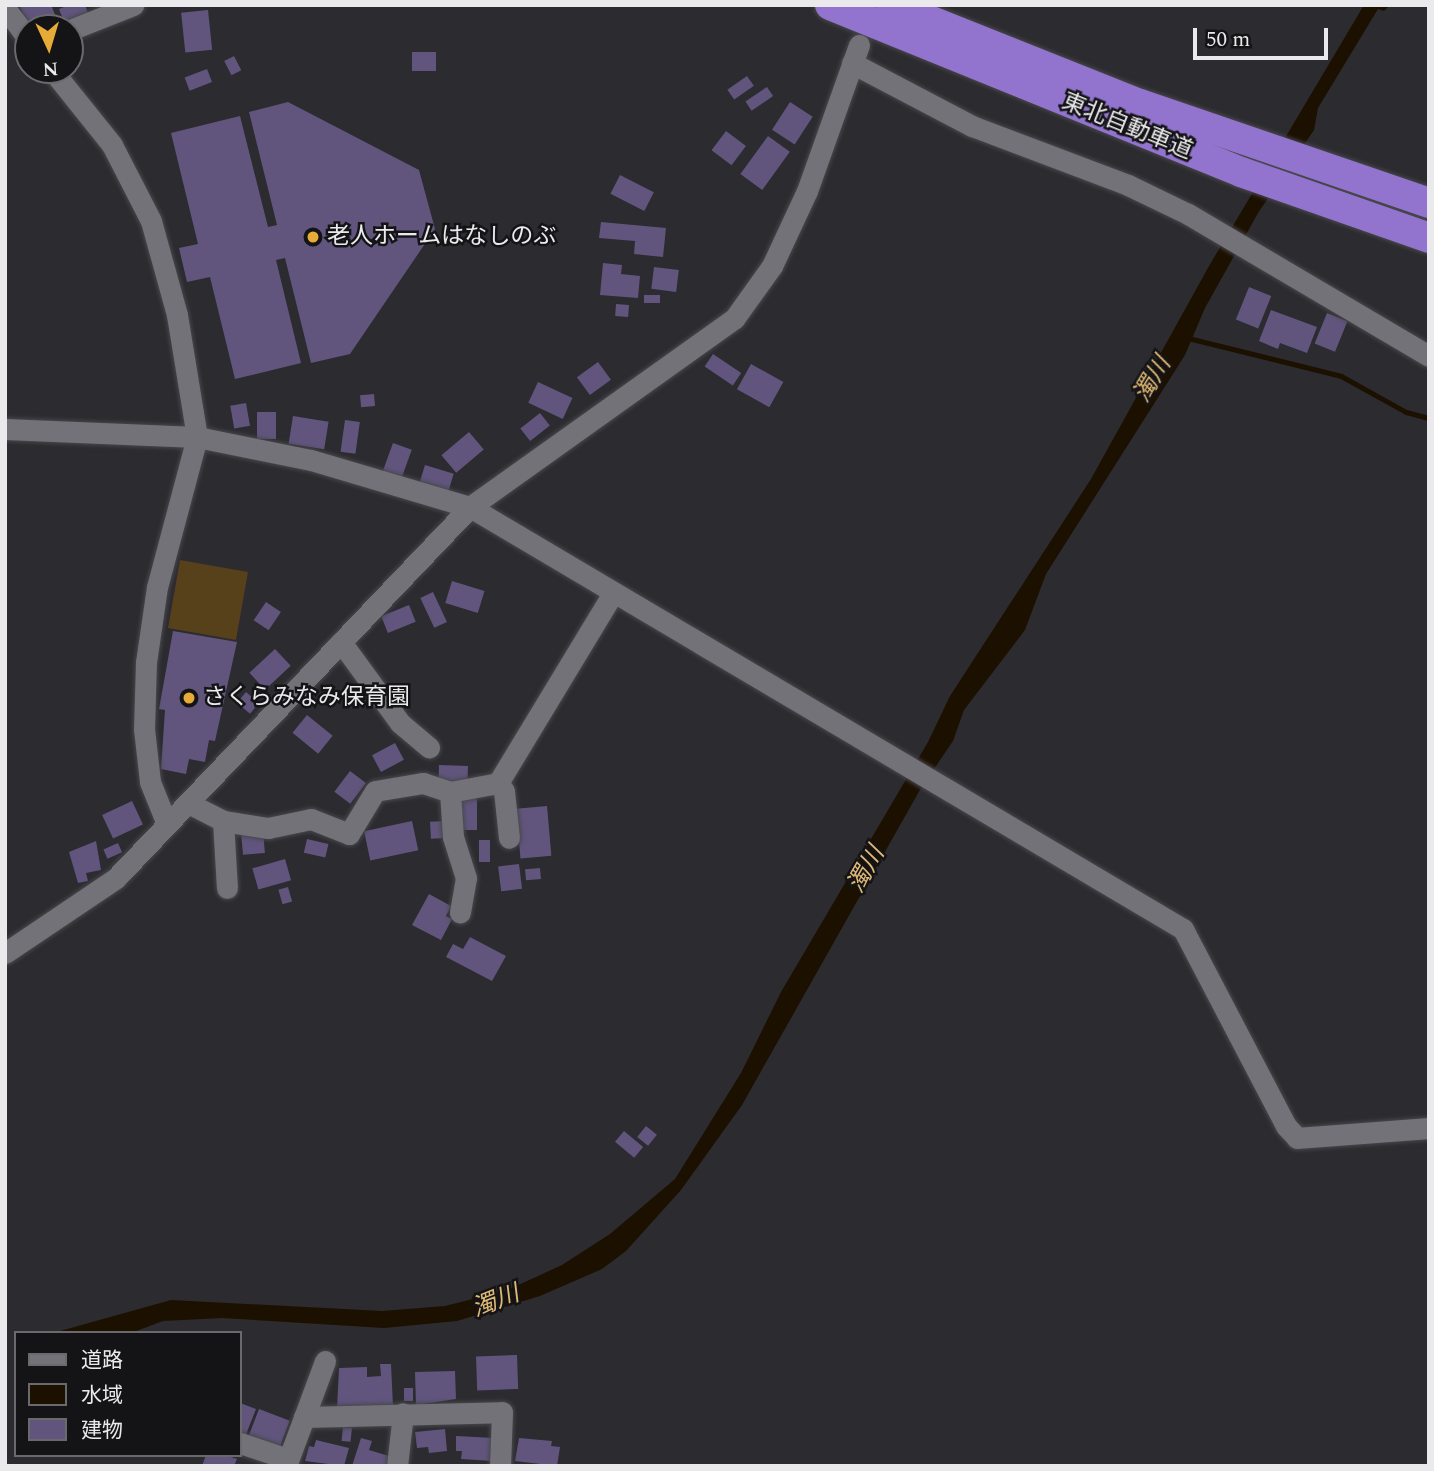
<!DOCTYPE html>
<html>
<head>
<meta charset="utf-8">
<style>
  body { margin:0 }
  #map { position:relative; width:1434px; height:1471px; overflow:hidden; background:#2c2b30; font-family:Spectral,"Noto Sans JP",serif }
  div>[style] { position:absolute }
  .green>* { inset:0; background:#57411a; transform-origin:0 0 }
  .water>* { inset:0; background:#1c1000 }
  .stream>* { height:5px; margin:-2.5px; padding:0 2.5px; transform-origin:2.5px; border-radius:2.5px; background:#1c1000 }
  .building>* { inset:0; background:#61557e; transform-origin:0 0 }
  .roads { filter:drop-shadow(0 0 2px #48474b) drop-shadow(0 0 2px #48474b) }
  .minor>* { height:21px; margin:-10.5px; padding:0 10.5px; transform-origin:10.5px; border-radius:10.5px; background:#737278 }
  .highway>* { height:30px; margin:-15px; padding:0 15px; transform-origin:15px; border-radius:15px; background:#9274cf }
  .dots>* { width:19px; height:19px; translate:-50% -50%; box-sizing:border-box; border:4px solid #141416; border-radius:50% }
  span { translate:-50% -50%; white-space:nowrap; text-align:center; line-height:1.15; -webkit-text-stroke:5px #141416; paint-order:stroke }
  .street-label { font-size:23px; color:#eaeaed }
  .poi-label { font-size:23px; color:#eaeaed }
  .left { translate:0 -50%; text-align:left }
  .water-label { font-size:24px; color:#e0b976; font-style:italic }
  .frame { position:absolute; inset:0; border:7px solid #eaeaed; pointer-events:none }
  .legend { position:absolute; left:14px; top:1331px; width:228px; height:126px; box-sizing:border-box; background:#141416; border:2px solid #6a6a6c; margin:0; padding:9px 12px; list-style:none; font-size:21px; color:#eaeaed }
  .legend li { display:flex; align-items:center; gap:14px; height:35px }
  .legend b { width:35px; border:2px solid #6a6a6c }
  .north { position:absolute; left:14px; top:14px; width:70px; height:70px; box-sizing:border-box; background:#141416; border:2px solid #6a6a6c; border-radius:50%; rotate:176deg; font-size:19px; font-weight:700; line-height:28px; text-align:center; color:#eaeaed }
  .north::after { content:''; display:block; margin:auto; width:24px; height:32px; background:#e7ac37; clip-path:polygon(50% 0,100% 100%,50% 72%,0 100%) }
  .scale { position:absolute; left:1193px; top:28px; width:135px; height:32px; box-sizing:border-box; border:4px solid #eaeaed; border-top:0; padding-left:9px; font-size:21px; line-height:24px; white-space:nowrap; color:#eaeaed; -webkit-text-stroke:5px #141416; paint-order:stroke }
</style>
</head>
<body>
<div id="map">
  <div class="green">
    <i style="left:180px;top:560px;width:69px;height:69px;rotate:10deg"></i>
  </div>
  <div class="water">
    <i style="clip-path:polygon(1364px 5px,1390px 5px,1384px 11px,1378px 9px,1318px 108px,1314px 130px,1258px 213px,1205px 308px,1185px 355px,1046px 574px,1025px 630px,964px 710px,953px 741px,921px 788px,742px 1105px,681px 1190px,626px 1251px,602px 1269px,540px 1296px,457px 1321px,384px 1328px,222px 1318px,163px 1321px,131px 1333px,53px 1333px,171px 1300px,382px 1311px,445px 1306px,505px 1291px,562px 1265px,610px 1234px,675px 1179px,741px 1073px,781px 992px,928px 742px,950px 696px,1091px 479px,1209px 266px)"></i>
  </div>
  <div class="stream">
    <i style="left:1188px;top:338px;width:158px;rotate:13.9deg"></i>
    <i style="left:1341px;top:376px;width:74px;rotate:29deg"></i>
    <i style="left:1406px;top:412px;width:24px;rotate:15deg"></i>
  </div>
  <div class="building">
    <i style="clip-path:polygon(26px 5px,57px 5px,52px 7px,55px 15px,28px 25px,20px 7px)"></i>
    <i style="clip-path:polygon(69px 5px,85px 5px,88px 13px,64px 22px,59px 9px)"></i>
    <i style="left:208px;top:10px;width:40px;height:27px;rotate:84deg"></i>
    <i style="left:412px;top:52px;width:24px;height:19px"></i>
    <i style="left:234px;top:56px;width:16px;height:11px;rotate:63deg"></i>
    <i style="left:207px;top:69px;width:14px;height:24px;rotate:69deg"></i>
    <i style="left:747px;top:76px;width:12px;height:24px;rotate:55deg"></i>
    <i style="left:767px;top:87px;width:11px;height:26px;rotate:56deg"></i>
    <i style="clip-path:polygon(288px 102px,419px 170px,435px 229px,350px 354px,311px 363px,285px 258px,276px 260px,301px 363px,235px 379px,210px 277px,187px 282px,179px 248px,198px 244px,171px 133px,240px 116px,268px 227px,277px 225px,249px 112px)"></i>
    <i style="left:790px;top:102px;width:27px;height:33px;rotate:33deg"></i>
    <i style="left:726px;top:131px;width:25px;height:24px;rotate:37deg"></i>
    <i style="left:768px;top:136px;width:27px;height:47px;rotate:36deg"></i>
    <i style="left:620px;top:175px;width:38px;height:21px;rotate:27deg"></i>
    <i style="clip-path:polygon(601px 222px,666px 228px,663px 257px,634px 254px,635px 241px,599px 238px)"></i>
    <i style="clip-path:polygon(603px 263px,622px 265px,621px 274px,640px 276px,638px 298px,600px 295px)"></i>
    <i style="left:654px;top:267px;width:25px;height:22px;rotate:7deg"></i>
    <i style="left:1249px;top:287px;width:24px;height:35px;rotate:22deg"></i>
    <i style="left:660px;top:295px;width:8px;height:16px;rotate:90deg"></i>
    <i style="left:616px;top:304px;width:13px;height:12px;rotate:4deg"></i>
    <i style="clip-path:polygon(1271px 310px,1317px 327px,1307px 353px,1280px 343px,1278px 349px,1259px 341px)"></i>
    <i style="left:1327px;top:313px;width:22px;height:33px;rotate:22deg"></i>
    <i style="left:713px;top:354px;width:34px;height:15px;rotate:34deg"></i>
    <i style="left:598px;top:362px;width:22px;height:26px;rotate:54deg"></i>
    <i style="left:751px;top:364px;width:37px;height:29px;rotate:29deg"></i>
    <i style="left:538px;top:382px;width:38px;height:23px;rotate:25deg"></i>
    <i style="left:374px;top:394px;width:12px;height:14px;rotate:85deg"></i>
    <i style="left:246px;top:403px;width:23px;height:16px;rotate:80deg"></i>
    <i style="left:257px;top:412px;width:19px;height:27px"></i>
    <i style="left:540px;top:413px;width:16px;height:25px;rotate:52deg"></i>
    <i style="left:293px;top:416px;width:36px;height:28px;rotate:9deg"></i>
    <i style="left:345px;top:420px;width:15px;height:32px;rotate:8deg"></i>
    <i style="left:469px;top:432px;width:23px;height:36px;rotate:50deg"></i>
    <i style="left:393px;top:443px;width:20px;height:30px;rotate:20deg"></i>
    <i style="left:425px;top:465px;width:30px;height:22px;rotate:17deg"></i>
    <i style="left:452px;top:581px;width:34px;height:23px;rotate:17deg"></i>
    <i style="left:433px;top:592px;width:33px;height:14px;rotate:65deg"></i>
    <i style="left:266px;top:602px;width:18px;height:22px;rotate:34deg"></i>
    <i style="left:409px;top:605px;width:18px;height:30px;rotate:68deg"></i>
    <i style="clip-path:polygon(173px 631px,237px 642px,215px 741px,209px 740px,205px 762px,189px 759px,186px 774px,161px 769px,165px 710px,159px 709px)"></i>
    <i style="left:275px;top:649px;width:23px;height:35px;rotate:47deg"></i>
    <i style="left:246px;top:692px;width:17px;height:14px;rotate:40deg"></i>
    <i style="left:307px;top:715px;width:33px;height:23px;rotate:39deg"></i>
    <i style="left:395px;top:743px;width:19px;height:26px;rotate:62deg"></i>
    <i style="left:439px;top:765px;width:29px;height:19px;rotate:2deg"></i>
    <i style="left:350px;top:771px;width:20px;height:26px;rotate:37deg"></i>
    <i style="left:462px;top:799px;width:15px;height:31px"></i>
    <i style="left:132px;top:801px;width:26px;height:33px;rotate:65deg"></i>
    <i style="left:547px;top:806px;width:50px;height:31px;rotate:85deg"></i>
    <i style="left:412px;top:821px;width:30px;height:49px;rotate:78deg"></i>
    <i style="left:445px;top:821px;width:17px;height:15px;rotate:87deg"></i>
    <i style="left:263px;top:831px;width:22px;height:22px;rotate:85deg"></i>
    <i style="left:307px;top:839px;width:22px;height:14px;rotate:13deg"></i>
    <i style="left:479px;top:840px;width:11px;height:22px"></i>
    <i style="clip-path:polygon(96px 841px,101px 870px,86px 873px,88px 881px,78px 883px,69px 852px)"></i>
    <i style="left:118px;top:843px;width:10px;height:16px;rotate:66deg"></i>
    <i style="left:285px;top:859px;width:22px;height:34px;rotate:74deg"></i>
    <i style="left:519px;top:864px;width:25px;height:21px;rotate:83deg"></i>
    <i style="left:540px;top:868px;width:11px;height:15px;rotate:85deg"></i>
    <i style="left:288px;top:887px;width:15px;height:10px;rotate:74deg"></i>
    <i style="clip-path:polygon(429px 894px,451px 906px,446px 916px,452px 919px,441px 940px,412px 925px)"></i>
    <i style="clip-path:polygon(470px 937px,506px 956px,492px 981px,446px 957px,453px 944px,463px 949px)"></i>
    <i style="left:646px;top:1126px;width:14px;height:14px;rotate:39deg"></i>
    <i style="left:624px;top:1131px;width:25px;height:14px;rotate:40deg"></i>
    <i style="left:517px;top:1355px;width:34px;height:41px;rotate:88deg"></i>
    <i style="clip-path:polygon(380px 1364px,391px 1364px,393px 1406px,337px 1409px,339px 1368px,367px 1367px,367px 1377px,381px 1376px)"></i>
    <i style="clip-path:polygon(455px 1371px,456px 1399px,416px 1405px,415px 1372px)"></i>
    <i style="left:404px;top:1388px;width:9px;height:13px"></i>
    <i style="clip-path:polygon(240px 1403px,256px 1409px,245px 1437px,240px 1435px)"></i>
    <i style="left:259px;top:1409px;width:33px;height:31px;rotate:21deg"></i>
    <i style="left:343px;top:1427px;width:9px;height:14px;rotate:6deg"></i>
    <i style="clip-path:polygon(445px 1429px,447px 1451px,429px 1453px,428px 1447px,417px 1448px,415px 1432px)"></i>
    <i style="clip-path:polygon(456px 1436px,494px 1438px,493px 1461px,461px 1459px,462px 1451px,456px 1451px)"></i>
    <i style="clip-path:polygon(361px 1438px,372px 1441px,369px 1450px,389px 1456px,386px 1466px,352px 1466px)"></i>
    <i style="clip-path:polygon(519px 1438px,552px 1441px,551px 1446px,560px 1447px,557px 1466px,515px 1461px)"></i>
    <i style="clip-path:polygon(316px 1440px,349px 1448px,344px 1466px,305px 1461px,309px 1446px,314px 1447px)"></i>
    <i style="clip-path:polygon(206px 1455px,225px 1455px,237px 1459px,234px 1466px,202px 1466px)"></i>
  </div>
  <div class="roads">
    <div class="minor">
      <i style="left:5px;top:8px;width:38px;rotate:53deg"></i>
      <i style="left:70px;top:30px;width:68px;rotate:-21.6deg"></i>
      <i style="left:852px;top:63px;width:136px;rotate:27.7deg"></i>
      <i style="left:972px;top:126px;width:167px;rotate:20.7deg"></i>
      <i style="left:1128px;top:185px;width:67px;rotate:25.8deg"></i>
      <i style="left:1188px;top:214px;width:280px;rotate:30.5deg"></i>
      <i style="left:52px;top:70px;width:96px;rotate:51.3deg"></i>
      <i style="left:112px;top:145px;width:85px;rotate:62.8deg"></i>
      <i style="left:151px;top:221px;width:98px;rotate:74.5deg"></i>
      <i style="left:177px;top:315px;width:124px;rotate:80.7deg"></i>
      <i style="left:197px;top:437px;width:155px;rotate:104.9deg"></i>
      <i style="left:157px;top:587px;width:76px;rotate:98.3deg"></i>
      <i style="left:146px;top:662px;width:67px;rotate:91.7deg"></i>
      <i style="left:144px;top:729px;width:53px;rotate:83.5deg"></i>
      <i style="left:150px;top:782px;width:45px;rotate:68deg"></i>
      <i style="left:5px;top:429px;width:192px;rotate:2.4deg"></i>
      <i style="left:197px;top:437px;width:116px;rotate:11.4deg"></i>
      <i style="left:311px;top:460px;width:166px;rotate:16.5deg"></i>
      <i style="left:470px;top:507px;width:829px;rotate:30.62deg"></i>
      <i style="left:1183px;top:929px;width:222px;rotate:62.4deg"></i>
      <i style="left:1286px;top:1126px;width:16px;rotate:47deg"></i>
      <i style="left:1297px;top:1138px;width:132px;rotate:-4.3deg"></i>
      <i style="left:341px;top:642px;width:100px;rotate:53.9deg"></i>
      <i style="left:400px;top:723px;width:38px;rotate:40deg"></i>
      <i style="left:498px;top:783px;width:10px;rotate:53deg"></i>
      <i style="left:504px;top:791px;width:47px;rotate:83.9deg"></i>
      <i style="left:450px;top:792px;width:45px;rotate:86.2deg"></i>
      <i style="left:453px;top:837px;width:43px;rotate:72.4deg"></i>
      <i style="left:466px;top:878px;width:35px;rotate:100deg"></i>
      <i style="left:188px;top:803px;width:39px;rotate:27deg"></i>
      <i style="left:223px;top:821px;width:46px;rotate:8.8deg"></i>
      <i style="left:268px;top:828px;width:44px;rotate:-11.8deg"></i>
      <i style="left:311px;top:819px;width:41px;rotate:21.5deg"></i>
      <i style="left:349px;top:834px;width:50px;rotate:-58.8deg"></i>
      <i style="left:375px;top:791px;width:49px;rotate:-9.5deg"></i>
      <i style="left:423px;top:783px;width:28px;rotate:18deg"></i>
      <i style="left:450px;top:792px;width:49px;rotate:-10.6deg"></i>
      <i style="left:498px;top:783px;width:222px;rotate:-58.8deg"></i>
      <i style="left:223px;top:821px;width:67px;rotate:86.6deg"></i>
      <i style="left:5px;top:953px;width:134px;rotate:-34deg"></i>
      <i style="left:116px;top:878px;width:513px;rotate:-46.34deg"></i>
      <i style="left:470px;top:507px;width:324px;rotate:-35.5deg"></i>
      <i style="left:734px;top:319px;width:65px;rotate:-54.4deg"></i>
      <i style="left:772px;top:266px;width:83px;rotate:-65deg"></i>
      <i style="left:807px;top:191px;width:155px;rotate:-70.4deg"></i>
      <i style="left:304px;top:1417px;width:198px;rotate:-1.4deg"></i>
      <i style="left:502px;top:1412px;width:54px;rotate:92.1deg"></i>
      <i style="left:240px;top:1443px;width:51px;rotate:18.4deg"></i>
      <i style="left:286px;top:1466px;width:112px;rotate:-69.6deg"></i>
      <i style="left:397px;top:1466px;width:53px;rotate:-83.5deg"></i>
    </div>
    <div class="highway">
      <i style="left:830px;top:5px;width:444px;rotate:22.1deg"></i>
      <i style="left:1241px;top:172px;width:199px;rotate:19.3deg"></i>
      <i style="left:891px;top:5px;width:268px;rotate:21.7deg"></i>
      <i style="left:1140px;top:104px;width:305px;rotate:18.9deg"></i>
    </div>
  </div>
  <div class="dots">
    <i style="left:313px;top:237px;background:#e7ac37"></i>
    <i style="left:189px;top:698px;background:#e7ac37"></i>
  </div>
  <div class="street-label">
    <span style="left:1127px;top:127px;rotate:22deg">東北自動車道</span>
  </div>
  <div class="poi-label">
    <span class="left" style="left:327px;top:237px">老人ホームはなしのぶ</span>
    <span class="left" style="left:203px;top:698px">さくらみなみ保育園</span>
  </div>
  <div class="water-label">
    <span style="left:1153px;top:380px;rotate:-59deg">濁川</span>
    <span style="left:867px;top:870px;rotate:-60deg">濁川</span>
    <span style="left:496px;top:1302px;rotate:-21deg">濁川</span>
  </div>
  <div class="frame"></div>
  <ul class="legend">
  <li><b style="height:9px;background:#737278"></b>道路</li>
  <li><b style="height:19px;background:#1c1000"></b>水域</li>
  <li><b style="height:19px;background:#61557e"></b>建物</li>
  </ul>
  <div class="north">N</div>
  <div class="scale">50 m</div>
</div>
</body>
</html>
